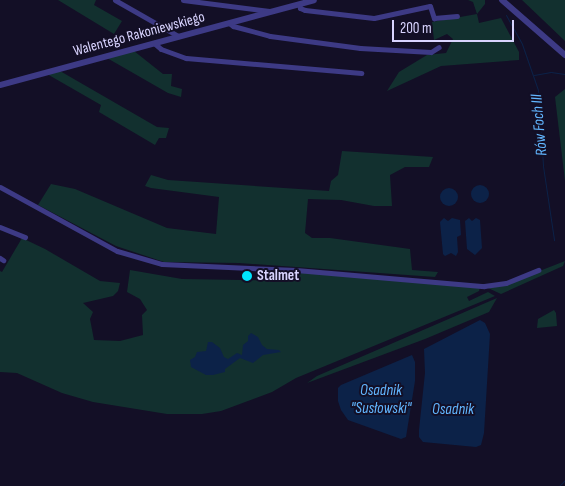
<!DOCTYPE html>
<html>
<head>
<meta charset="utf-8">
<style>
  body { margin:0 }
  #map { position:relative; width:565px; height:486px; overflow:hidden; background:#130f26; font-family:"Sofia Sans Condensed",sans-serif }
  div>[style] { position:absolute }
  .green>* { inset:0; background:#12302f }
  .water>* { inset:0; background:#0c2248 }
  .round { border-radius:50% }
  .stream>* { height:1px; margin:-0.5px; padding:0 0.5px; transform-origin:0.5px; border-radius:0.5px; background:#0c2248 }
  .minor>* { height:5px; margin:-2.5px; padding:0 2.5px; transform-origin:2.5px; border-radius:2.5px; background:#3d3a85 }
  .tertiary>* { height:6px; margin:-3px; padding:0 3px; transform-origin:3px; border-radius:3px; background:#3d3a85 }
  .dots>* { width:14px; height:14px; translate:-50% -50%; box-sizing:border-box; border:2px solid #130f26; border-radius:50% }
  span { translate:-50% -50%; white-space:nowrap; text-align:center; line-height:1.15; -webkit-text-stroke:4px #130f26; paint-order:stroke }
  .street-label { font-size:15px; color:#d9d4ff }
  .poi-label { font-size:15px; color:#d9d4ff; font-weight:700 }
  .left { translate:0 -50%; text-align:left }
  .water-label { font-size:16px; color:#62b6ff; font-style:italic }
  .scale { position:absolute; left:392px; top:20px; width:122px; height:22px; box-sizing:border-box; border:2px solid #d9d4ff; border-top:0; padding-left:6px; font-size:15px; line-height:18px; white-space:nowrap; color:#d9d4ff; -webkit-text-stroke:4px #130f26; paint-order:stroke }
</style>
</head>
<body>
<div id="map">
  <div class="green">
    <i style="clip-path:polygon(58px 0,96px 0,94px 5px,122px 21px,114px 34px)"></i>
    <i style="clip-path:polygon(468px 0,485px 0,485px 4px,477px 14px,479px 23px,501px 18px,519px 52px,519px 60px,441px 66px,387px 91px,399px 72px,427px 55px,446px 53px,453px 39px,447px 34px,434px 40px,432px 22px,477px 14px,473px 2px)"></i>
    <i style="clip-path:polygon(522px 0,565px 0,565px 41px,543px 20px)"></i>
    <i style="clip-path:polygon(134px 51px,163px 74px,172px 74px,171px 86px,182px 89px,181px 97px,168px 93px,107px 58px)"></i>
    <i style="clip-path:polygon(60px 71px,157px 127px,169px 128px,166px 138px,159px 138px,155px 145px,99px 112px,101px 105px,47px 74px)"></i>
    <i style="clip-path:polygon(565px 89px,565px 181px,555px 97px)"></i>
    <i style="clip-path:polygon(342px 151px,433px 157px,429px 167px,405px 167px,390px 175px,392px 206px,374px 206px,341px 200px,308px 199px,305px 233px,312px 238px,330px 238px,410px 249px,412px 270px,438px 272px,435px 277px,239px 263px,164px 262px,116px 246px,38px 205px,51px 184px,75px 189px,167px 228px,216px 234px,219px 197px,151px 188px,145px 186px,151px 175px,168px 180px,329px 191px,331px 181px,338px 175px)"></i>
    <i style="clip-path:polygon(22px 238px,45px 249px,100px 281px,120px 283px,118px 291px,113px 296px,83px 303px,93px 312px,90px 319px,94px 340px,120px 341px,143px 335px,142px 315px,147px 310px,140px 299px,127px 292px,130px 270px,182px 279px,297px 281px,298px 272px,480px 287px,479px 291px,467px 297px,469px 301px,488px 292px,495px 296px,296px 378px,272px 392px,221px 411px,202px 414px,167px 414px,93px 402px,62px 393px,17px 373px,0 372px,0 271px,2px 272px)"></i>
    <i style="clip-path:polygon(565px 261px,563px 266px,501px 294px,488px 288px,509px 283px)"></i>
    <i style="clip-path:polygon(497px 298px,489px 312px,425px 339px,307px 383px,317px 376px)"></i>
    <i style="clip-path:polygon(554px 310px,556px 313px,557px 326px,537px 328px,538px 319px)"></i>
  </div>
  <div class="water">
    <i class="round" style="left:471px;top:185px;width:18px;height:18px"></i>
    <i class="round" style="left:440px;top:188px;width:18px;height:18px"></i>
    <i style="clip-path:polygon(444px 218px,448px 221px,452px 218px,460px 220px,461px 235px,457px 237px,458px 252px,456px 256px,451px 253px,445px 256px,443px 254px,440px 222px)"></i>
    <i style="clip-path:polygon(469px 218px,472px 221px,476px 218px,480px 220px,482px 248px,475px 255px,467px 249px,465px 221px)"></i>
    <i style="clip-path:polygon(480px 320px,485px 323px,490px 334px,484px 433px,481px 445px,476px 447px,423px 442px,419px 437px,419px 430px,425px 373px,424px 349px)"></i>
    <i style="clip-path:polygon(251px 333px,258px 337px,262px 345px,267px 349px,279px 350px,281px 352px,263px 355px,253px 363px,240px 358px,225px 369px,225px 372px,213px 375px,206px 375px,191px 367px,190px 360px,195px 357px,197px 352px,206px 351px,208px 342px,212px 342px,220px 348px,224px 357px,228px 359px,237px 353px,242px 355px,243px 345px,248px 341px,248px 336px)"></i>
    <i style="clip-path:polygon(412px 355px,415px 362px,415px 381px,406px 437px,401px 439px,348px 420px,341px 410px,338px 401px,338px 388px,341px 385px)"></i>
  </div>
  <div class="stream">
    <i style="left:506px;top:15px;width:33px;rotate:61deg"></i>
    <i style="left:522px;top:44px;width:49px;rotate:70.8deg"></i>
    <i style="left:538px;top:90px;width:76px;rotate:86.2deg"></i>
    <i style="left:543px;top:166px;width:75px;rotate:81.5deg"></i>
    <i style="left:534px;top:75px;width:17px;rotate:-10deg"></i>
    <i style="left:551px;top:72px;width:14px;rotate:8deg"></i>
    <i style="left:559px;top:486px;width:8px;rotate:-45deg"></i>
  </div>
  <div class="minor">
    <i style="left:115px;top:0;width:73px;rotate:29.7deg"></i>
    <i style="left:183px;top:0;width:87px;rotate:7.3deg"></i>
    <i style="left:299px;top:4px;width:4px;rotate:76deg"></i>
    <i style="left:300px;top:8px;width:5px;rotate:22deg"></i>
    <i style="left:305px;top:10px;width:69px;rotate:6.6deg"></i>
    <i style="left:374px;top:18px;width:57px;rotate:-12.1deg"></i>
    <i style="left:430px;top:6px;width:13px;rotate:72deg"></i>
    <i style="left:434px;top:18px;width:23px;rotate:-5deg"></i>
    <i style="left:229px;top:23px;width:5px;rotate:37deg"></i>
    <i style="left:233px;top:26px;width:38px;rotate:15deg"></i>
    <i style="left:270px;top:36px;width:91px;rotate:7.6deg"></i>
    <i style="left:360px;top:48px;width:71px;rotate:3.2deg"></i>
    <i style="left:431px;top:52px;width:9px;rotate:-32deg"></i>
    <i style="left:154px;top:43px;width:9px;rotate:41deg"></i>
    <i style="left:161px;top:49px;width:27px;rotate:20deg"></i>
    <i style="left:186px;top:58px;width:176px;rotate:4.9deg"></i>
    <i style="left:0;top:187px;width:133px;rotate:28.7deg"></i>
    <i style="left:117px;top:251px;width:47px;rotate:16.1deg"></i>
    <i style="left:162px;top:264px;width:134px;rotate:2.6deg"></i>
    <i style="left:296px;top:270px;width:189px;rotate:4.9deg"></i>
    <i style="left:484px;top:286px;width:22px;rotate:-8deg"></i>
    <i style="left:506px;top:283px;width:35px;rotate:-22deg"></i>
    <i style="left:0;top:227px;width:27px;rotate:22deg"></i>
    <i style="left:0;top:258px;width:4px;rotate:34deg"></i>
  </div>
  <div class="tertiary">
    <i style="left:502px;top:0;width:84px;rotate:41.1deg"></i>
    <i style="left:0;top:85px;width:325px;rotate:-15.1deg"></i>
  </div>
  <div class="dots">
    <i style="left:247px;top:276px;background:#00e5ff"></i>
  </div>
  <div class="street-label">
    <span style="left:139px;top:34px;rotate:-15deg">Walentego Rakoniewskiego</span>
  </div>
  <div class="poi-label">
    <span class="left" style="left:257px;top:276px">Stalmet</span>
  </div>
  <div class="water-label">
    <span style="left:540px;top:125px;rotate:-95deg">Rów Foch III</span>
    <span style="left:381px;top:400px">Osadnik<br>"Susłowski"</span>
    <span style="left:453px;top:410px">Osadnik</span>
  </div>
  <div class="scale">200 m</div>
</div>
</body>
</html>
